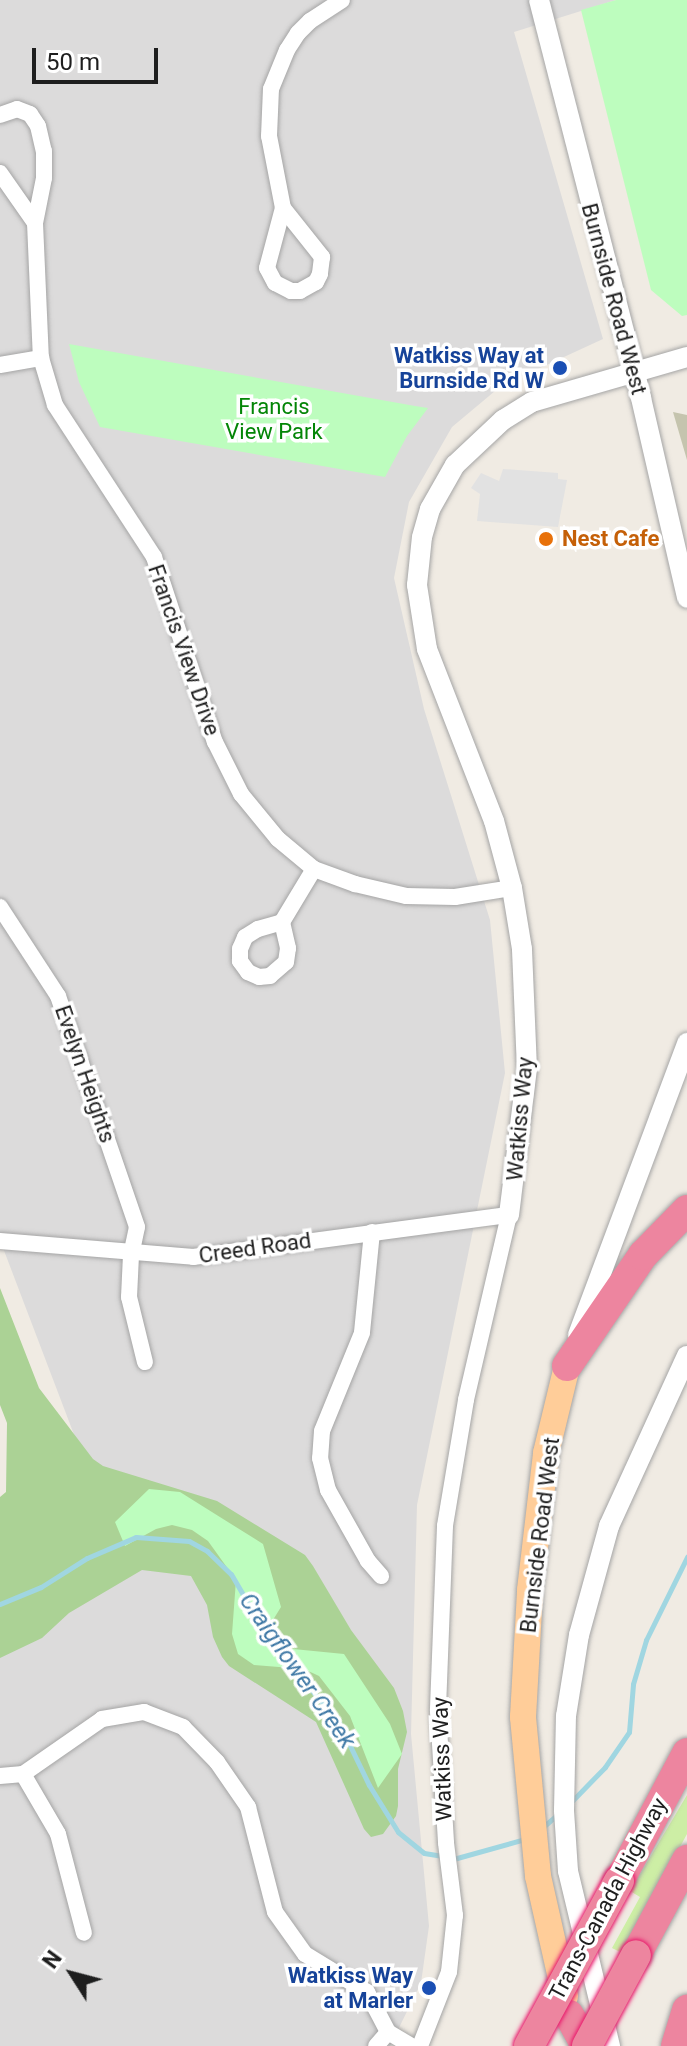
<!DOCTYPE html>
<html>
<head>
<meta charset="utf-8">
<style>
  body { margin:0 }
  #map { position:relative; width:687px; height:2046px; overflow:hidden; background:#f0ebe3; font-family:Roboto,sans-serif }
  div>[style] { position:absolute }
  .residential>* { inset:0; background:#dcdbdb }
  .construction>* { inset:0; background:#c5c4ae }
  .grass>* { inset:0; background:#cdeea5 }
  .forest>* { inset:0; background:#abd295 }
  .park>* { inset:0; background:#bdfdbe }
  .parking>* { inset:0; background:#e2e2e2 }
  .stream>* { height:5px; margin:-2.5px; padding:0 2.5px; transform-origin:2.5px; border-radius:2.5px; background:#a0d6e1 }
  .roads { filter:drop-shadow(0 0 2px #a5a5a5) drop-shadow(0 0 2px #a5a5a5) }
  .minor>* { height:16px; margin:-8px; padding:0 8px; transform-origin:8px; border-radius:8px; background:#fff }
  .tertiary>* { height:20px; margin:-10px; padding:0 10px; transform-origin:10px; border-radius:10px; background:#fff }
  .primary>* { height:26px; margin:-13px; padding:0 13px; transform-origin:13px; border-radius:13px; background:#ffcd99 }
  .motorway>* { height:30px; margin:-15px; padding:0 15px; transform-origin:15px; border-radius:15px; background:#ed859f }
  .bridges { filter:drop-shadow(0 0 2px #e8176b) drop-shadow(0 0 2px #e8176b) }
  .motorway-bridge>* { height:30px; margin:-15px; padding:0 15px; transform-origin:15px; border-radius:15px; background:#ed859f }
  .dots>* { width:22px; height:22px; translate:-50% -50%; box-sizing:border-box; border:4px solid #fff; border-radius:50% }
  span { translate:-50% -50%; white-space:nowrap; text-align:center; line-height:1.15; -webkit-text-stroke:7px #fff; paint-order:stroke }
  .street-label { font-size:22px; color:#1e1e1e }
  .transit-label { font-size:22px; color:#164399; font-weight:700 }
  .right { translate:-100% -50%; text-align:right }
  .park-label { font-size:22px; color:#038506 }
  .food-label { font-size:22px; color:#c56008; font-weight:700 }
  .left { translate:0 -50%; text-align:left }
  .water-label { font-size:24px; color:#3e78a5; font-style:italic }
  .north { position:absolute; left:32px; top:1934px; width:80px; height:80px; -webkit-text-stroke:6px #fff; paint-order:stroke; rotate:306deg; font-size:22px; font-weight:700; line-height:32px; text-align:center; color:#1e1e1e }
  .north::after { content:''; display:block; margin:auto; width:28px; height:36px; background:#1e1e1e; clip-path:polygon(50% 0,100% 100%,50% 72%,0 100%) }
  .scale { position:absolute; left:32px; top:48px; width:126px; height:36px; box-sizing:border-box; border:4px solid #1e1e1e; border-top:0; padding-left:10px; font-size:24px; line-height:28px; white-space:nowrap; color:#1e1e1e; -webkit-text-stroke:6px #fff; paint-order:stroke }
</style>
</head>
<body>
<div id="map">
  <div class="residential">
    <i style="clip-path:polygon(0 0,616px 0,514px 32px,603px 339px,501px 386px,452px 427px,409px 502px,394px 578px,424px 709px,490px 920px,505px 1073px,417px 1505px,411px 1734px,429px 1926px,421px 1983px,390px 2046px,0 2046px,0 1604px,116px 1545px,0 1240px)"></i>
  </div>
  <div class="construction">
    <i style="clip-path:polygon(673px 412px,687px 415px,687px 460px)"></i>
  </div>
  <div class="grass">
    <i style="clip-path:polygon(687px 1795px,687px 1834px,622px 1953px,612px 1948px,640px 1897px,630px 1891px)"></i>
  </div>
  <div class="forest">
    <i style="clip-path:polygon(0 1288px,39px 1388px,93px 1459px,103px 1466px,217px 1501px,305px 1555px,313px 1566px,351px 1630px,394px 1688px,403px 1711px,407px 1732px,398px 1769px,398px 1806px,396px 1816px,383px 1834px,371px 1837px,364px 1829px,316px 1722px,229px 1666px,222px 1657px,213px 1637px,207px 1605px,191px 1576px,142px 1570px,69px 1613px,42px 1638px,0 1658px,0 1497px,6px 1492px,7px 1423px,0 1405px)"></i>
  </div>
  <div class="park">
    <i style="clip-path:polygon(616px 0,687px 0,687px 315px,682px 316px,651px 290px,581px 10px)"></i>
    <i style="clip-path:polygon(69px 344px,415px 406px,428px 408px,407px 436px,385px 477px,100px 427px,79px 382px)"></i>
    <i style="clip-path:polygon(149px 1489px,180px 1492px,263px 1544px,281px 1607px,268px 1628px,273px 1647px,344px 1654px,390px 1724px,402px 1754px,378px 1788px,350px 1716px,319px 1676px,304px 1669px,254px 1665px,238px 1654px,232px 1634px,236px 1580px,208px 1541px,192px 1530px,172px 1525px,156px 1529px,125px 1546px,115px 1522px)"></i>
  </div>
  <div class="parking">
    <i style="clip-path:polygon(503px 469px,558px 473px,558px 479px,567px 480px,558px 527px,477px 521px,480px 494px,471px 488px,481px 473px,499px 481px)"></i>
  </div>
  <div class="stream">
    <i style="left:0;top:1604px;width:44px;rotate:-22.5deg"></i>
    <i style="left:41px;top:1587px;width:54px;rotate:-32.2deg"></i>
    <i style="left:87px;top:1558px;width:53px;rotate:-23.2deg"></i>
    <i style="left:136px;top:1537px;width:53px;rotate:4.3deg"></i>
    <i style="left:189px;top:1541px;width:21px;rotate:29deg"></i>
    <i style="left:207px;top:1551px;width:33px;rotate:44deg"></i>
    <i style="left:231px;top:1574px;width:75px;rotate:59.7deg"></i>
    <i style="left:269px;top:1639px;width:109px;rotate:50.2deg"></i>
    <i style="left:339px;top:1723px;width:69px;rotate:64.2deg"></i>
    <i style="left:369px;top:1785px;width:55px;rotate:58.3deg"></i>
    <i style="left:398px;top:1832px;width:33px;rotate:39deg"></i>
    <i style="left:424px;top:1853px;width:33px;rotate:9deg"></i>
    <i style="left:457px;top:1858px;width:71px;rotate:-15.6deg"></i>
    <i style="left:570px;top:1803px;width:50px;rotate:-45.8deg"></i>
    <i style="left:605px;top:1767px;width:42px;rotate:-55.6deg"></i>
    <i style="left:629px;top:1732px;width:48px;rotate:-85.2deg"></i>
    <i style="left:633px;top:1684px;width:46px;rotate:-73.5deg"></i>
    <i style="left:646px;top:1640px;width:93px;rotate:-63.7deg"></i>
    <i style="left:543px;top:1827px;width:23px;rotate:-41deg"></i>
  </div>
  <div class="roads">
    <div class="minor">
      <i style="left:0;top:115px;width:18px;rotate:-19deg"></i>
      <i style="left:17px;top:109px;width:14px;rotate:21deg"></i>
      <i style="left:30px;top:114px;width:14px;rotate:56deg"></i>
      <i style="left:38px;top:126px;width:26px;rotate:77deg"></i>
      <i style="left:44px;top:151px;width:27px;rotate:90deg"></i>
      <i style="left:44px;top:178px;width:46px;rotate:101.3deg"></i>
      <i style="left:35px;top:223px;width:135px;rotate:87.5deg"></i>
      <i style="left:41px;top:358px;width:49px;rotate:73.4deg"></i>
      <i style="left:55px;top:405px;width:181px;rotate:56.9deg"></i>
      <i style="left:154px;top:557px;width:195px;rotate:71.8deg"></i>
      <i style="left:215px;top:742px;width:58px;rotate:63.4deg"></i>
      <i style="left:241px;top:794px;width:58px;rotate:50.6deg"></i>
      <i style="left:278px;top:839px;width:47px;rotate:39.8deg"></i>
      <i style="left:314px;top:869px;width:44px;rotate:20.1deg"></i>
      <i style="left:355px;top:884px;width:52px;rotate:13.2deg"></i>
      <i style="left:406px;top:896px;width:49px;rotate:1.2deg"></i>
      <i style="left:455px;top:897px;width:58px;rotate:-9deg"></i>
      <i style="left:0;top:173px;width:61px;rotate:55deg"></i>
      <i style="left:283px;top:208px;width:63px;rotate:51.5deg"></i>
      <i style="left:322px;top:257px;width:17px;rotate:97deg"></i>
      <i style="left:320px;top:274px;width:9px;rotate:117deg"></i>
      <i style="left:316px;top:282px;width:18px;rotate:151deg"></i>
      <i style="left:300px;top:291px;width:9px;rotate:180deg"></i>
      <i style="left:291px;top:291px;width:18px;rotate:-153deg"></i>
      <i style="left:275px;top:283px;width:17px;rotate:-118deg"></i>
      <i style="left:267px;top:268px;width:62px;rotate:-75.1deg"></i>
      <i style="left:283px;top:208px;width:73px;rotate:-101deg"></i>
      <i style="left:269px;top:136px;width:47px;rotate:-87.6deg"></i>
      <i style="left:271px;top:89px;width:42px;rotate:-67.7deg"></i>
      <i style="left:287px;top:50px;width:20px;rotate:-57deg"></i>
      <i style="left:298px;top:33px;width:17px;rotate:-45deg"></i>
      <i style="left:310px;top:21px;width:38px;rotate:-33deg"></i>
      <i style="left:0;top:365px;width:42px;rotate:-9.7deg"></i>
      <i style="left:0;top:907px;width:106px;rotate:56.9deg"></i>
      <i style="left:58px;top:996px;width:244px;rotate:71.1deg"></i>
      <i style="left:137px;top:1227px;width:29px;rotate:102deg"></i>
      <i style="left:131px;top:1255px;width:42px;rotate:92.7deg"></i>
      <i style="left:129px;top:1297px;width:67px;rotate:76.2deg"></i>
      <i style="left:282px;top:922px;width:27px;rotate:77deg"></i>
      <i style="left:288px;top:948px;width:14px;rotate:98deg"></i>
      <i style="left:286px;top:962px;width:21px;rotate:139deg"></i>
      <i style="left:270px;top:976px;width:11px;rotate:175deg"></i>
      <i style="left:259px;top:977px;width:12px;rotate:-156deg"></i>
      <i style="left:248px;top:972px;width:14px;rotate:-126deg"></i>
      <i style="left:240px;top:961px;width:12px;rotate:-90deg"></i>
      <i style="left:240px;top:949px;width:13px;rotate:-67deg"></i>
      <i style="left:245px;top:937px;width:15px;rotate:-32deg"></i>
      <i style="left:258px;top:929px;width:25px;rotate:-16deg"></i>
      <i style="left:282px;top:922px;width:62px;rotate:-58.9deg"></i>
      <i style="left:372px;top:1232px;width:101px;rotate:95.7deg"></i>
      <i style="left:362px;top:1333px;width:106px;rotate:112.2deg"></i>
      <i style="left:322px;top:1431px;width:27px;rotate:94deg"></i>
      <i style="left:320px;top:1458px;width:33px;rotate:76deg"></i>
      <i style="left:328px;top:1490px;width:81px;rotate:60.6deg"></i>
      <i style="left:368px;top:1561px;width:20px;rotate:49deg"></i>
      <i style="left:0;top:1241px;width:194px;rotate:4.7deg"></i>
      <i style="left:193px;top:1257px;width:319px;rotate:-7.6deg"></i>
      <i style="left:509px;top:1215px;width:190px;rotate:103.1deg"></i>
      <i style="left:466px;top:1400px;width:128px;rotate:99.5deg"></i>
      <i style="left:445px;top:1526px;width:185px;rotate:92.2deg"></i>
      <i style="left:438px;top:1711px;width:132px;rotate:86.5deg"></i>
      <i style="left:446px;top:1843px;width:73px;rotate:82.9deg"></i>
      <i style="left:455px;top:1915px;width:57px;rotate:96deg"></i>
      <i style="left:449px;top:1972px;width:79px;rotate:111.4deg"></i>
      <i style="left:23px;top:1774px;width:69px;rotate:59.7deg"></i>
      <i style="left:58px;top:1834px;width:102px;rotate:75.3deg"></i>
      <i style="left:0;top:1776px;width:23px;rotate:-5deg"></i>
      <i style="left:23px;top:1774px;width:96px;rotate:-34.8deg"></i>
      <i style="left:102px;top:1719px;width:43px;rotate:-9.5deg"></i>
      <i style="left:144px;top:1712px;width:42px;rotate:21deg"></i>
      <i style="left:183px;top:1727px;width:49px;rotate:45.8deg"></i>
      <i style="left:217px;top:1762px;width:55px;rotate:55.4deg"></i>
      <i style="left:248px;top:1807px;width:108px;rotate:75.6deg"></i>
      <i style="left:275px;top:1912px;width:52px;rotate:54.5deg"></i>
      <i style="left:305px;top:1954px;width:73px;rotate:31.5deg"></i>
      <i style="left:367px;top:1992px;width:45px;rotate:62.3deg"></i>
      <i style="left:388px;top:2032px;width:27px;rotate:31deg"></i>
      <i style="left:376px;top:2046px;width:18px;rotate:-49deg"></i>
    </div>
    <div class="tertiary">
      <i style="left:539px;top:0;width:411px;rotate:75.6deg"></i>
      <i style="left:641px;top:398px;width:205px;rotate:77deg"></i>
      <i style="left:509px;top:1215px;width:147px;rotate:-83deg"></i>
      <i style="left:527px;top:1069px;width:120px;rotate:-92.4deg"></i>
      <i style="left:522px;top:949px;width:62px;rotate:-99.3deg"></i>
      <i style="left:512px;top:888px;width:69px;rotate:-105deg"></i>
      <i style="left:494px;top:821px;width:185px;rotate:-111.3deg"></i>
      <i style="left:427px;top:649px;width:65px;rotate:-98.9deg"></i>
      <i style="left:417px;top:585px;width:48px;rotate:-84.1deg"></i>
      <i style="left:422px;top:537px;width:29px;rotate:-74deg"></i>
      <i style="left:430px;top:509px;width:51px;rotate:-60.4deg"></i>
      <i style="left:455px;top:465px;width:66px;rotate:-43.2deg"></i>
      <i style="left:503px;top:420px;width:34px;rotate:-32deg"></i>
      <i style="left:532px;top:402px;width:161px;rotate:-16.2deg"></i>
      <i style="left:578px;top:1335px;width:312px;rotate:-69.5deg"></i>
      <i style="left:610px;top:2046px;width:180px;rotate:-103.5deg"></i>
      <i style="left:568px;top:1871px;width:61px;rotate:-93.8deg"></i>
      <i style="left:564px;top:1810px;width:94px;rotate:-88.8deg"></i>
      <i style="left:566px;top:1716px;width:82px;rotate:-80.9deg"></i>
      <i style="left:579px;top:1635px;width:113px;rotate:-74.6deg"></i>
      <i style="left:609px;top:1526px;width:187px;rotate:-65.4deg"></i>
    </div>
    <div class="primary">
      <i style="left:565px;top:1996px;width:123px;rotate:-102.7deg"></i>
      <i style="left:538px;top:1876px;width:160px;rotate:-95.4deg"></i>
      <i style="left:523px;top:1717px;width:127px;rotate:-86.8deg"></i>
      <i style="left:530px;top:1590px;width:138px;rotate:-83.3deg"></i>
      <i style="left:546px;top:1453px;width:89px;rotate:-76.4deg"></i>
    </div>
    <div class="motorway">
      <i style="left:567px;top:1366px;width:135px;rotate:-55.6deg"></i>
      <i style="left:643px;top:1255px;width:63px;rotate:-45.6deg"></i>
      <i style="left:619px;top:1881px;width:145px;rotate:-62deg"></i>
      <i style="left:636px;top:1955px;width:108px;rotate:-61.8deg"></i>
      <i style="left:569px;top:2015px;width:35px;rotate:61deg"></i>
      <i style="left:676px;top:2046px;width:38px;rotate:-73deg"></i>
    </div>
  </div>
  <div class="bridges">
    <div class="motorway-bridge">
      <i style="left:529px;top:2046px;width:188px;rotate:-61.4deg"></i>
      <i style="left:587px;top:2046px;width:103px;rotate:-61.7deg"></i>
    </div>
  </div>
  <div class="dots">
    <i style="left:560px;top:368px;background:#1a4fb4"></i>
    <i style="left:546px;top:539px;background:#e8710a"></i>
    <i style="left:429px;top:1988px;background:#1a4fb4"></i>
  </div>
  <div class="street-label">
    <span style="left:614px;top:299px;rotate:75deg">Burnside Road West</span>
    <span style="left:184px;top:650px;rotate:71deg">Francis View Drive</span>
    <span style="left:85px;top:1074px;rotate:71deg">Evelyn Heights</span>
    <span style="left:520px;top:1119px;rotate:-85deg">Watkiss Way</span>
    <span style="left:255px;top:1248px;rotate:-8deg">Creed Road</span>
    <span style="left:540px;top:1535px;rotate:-83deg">Burnside Road West</span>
    <span style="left:442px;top:1759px;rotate:-92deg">Watkiss Way</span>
    <span style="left:608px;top:1899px;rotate:-62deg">Trans-Canada Highway</span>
  </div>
  <div class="transit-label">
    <span class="right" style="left:544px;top:368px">Watkiss Way at<br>Burnside Rd W</span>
    <span class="right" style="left:413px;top:1988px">Watkiss Way<br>at Marler</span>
  </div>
  <div class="park-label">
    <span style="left:274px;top:419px">Francis<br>View Park</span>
  </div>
  <div class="food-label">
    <span class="left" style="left:562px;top:539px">Nest Cafe</span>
  </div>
  <div class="water-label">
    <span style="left:297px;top:1671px;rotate:55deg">Craigflower Creek</span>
  </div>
  <div class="north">N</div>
  <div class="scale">50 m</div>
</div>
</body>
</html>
